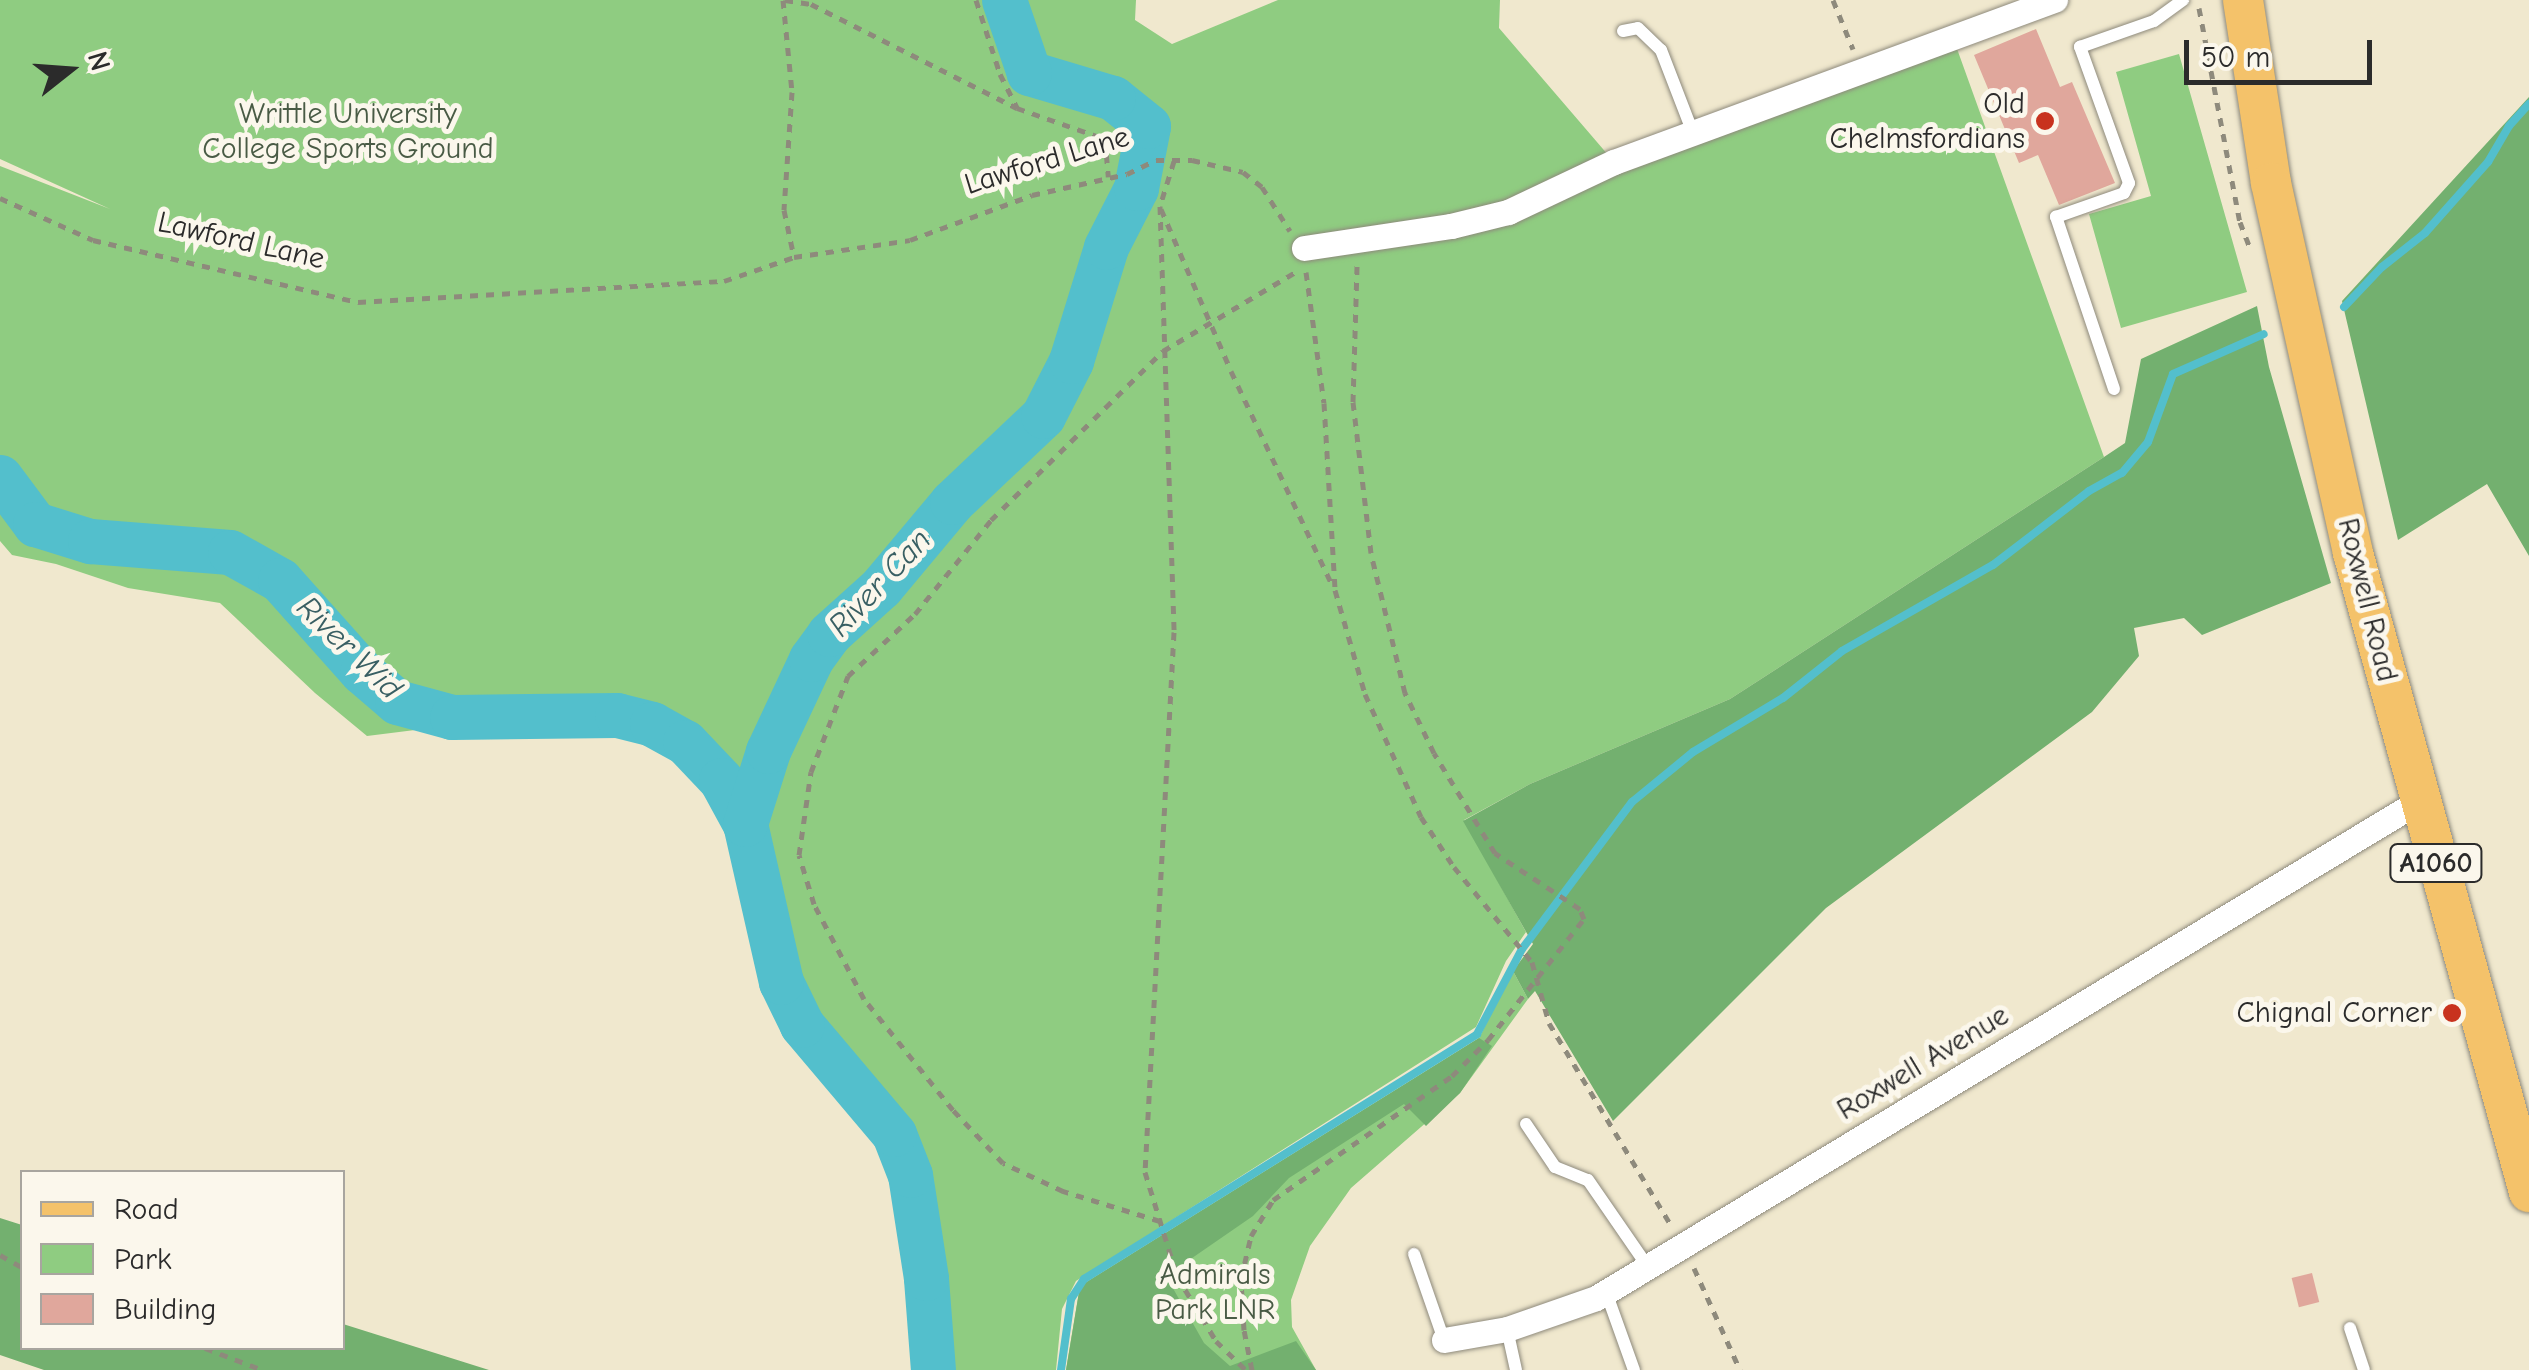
<!DOCTYPE html>
<html>
<head>
<meta charset="utf-8">
<style>
  body { margin:0 }
  #map { position:relative; width:2529px; height:1370px; overflow:hidden; background:#f0e8ce; font-family:"Comic Neue",sans-serif }
  div>[style] { position:absolute }
  .green>* { inset:0; background:#8fcc81 }
  .forest>* { inset:0; background:#73b06f }
  .stream>* { height:8px; margin:-4px; padding:0 4px; transform-origin:4px; border-radius:4px; background:#53bfcc }
  .river>* { height:45px; margin:-22.5px; padding:0 22.5px; transform-origin:22.5px; border-radius:22.5px; background:#53bfcc }
  .building>* { inset:0; background:#e0a79c; transform-origin:0 0 }
  .path>* { height:5px; margin-top:-2.5px; transform-origin:0; background:repeating-linear-gradient(90deg,#8e8a7c 0 8px,transparent 0 16px) }
  .roads { filter:drop-shadow(0 0 2px #8e8a7c) drop-shadow(0 0 2px #8e8a7c) }
  .lane>* { height:12px; margin:-6px; padding:0 6px; transform-origin:6px; border-radius:6px; background:#fff }
  .street>* { height:25px; margin:-12.5px; padding:0 12.5px; transform-origin:12.5px; border-radius:12.5px; background:#fff }
  .primary>* { height:40px; margin:-20px; padding:0 20px; transform-origin:20px; border-radius:20px; background:#f4c26a }
  .dots>* { width:28px; height:28px; translate:-50% -50%; box-sizing:border-box; border:5px solid #fbf7ec; border-radius:50% }
  span { translate:-50% -50%; white-space:nowrap; text-align:center; line-height:1.15; -webkit-text-stroke:10px #fbf7ec; paint-order:stroke }
  .shield-label span { padding:2px 8px; background:#fbf7ec; border:2px solid; border-radius:8px; -webkit-text-stroke-width:0 }
  .shield-label { font-size:28px; color:#2b2b2b; font-weight:700 }
  .poi-label { font-size:30px; color:#2b2b2b }
  .right { translate:-100% -50%; text-align:right }
  .park-label { font-size:30px; color:#495b45 }
  .street-label { font-size:30px; color:#2b2b2b }
  .water-label { font-size:32px; color:#395f63; font-style:italic }
  .legend { position:absolute; left:20px; top:1170px; width:325px; height:180px; box-sizing:border-box; background:#fbf7ec; border:2px solid #a8a59f; margin:0; padding:12px 18px; list-style:none; font-size:30px; color:#2b2b2b }
  .legend li { display:flex; align-items:center; gap:20px; height:50px }
  .legend b { width:50px; border:2px solid #a8a59f }
  .north { position:absolute; left:20px; top:20px; width:100px; height:100px; -webkit-text-stroke:8px #fbf7ec; paint-order:stroke; rotate:73deg; font-size:28px; font-weight:700; line-height:40px; text-align:center; color:#2b2b2b }
  .north::after { content:''; display:block; margin:auto; width:35px; height:45px; background:#2b2b2b; clip-path:polygon(50% 0,100% 100%,50% 72%,0 100%) }
  .scale { position:absolute; left:2184px; top:40px; width:188px; height:45px; box-sizing:border-box; border:5px solid #2b2b2b; border-top:0; padding-left:12px; font-size:30px; line-height:35px; white-space:nowrap; color:#2b2b2b; -webkit-text-stroke:8px #fbf7ec; paint-order:stroke }
</style>
</head>
<body>
<div id="map">
  <div class="green">
    <i style="clip-path:polygon(0 0,1136px 0,1135px 20px,1172px 44px,1278px 0,1500px 0,1499px 28px,1621px 170px,1956px 46px,2104px 457px,1730px 699px,1530px 784px,1464px 820px,1526px 932px,1506px 961px,1476px 1027px,1076px 1281px,1062px 1309px,1056px 1370px,918px 1370px,914px 1269px,900px 1195px,884px 1149px,795px 1038px,772px 995px,730px 823px,715px 788px,692px 766px,649px 735px,620px 724px,455px 725px,367px 736px,315px 693px,220px 603px,128px 588px,56px 564px,12px 555px,0 541px,0 166px,110px 209px,0 159px)"></i>
    <i style="clip-path:polygon(2179px 54px,2247px 292px,2121px 328px,2089px 214px,2151px 196px,2116px 72px)"></i>
    <i style="clip-path:polygon(1513px 971px,1528px 999px,1460px 1093px,1351px 1188px,1310px 1246px,1291px 1300px,1292px 1327px,1316px 1370px,1066px 1370px,1079px 1292px,1085px 1283px,1479px 1038px)"></i>
  </div>
  <div class="forest">
    <i style="clip-path:polygon(2529px 97px,2529px 556px,2487px 484px,2398px 540px,2342px 301px)"></i>
    <i style="clip-path:polygon(2257px 306px,2269px 367px,2331px 583px,2202px 635px,2184px 618px,2134px 628px,2139px 656px,2092px 712px,1826px 908px,1613px 1121px,1535px 991px,1528px 999px,1513px 971px,1533px 944px,1463px 821px,1530px 784px,1730px 699px,2104px 457px,2125px 443px,2141px 359px)"></i>
    <i style="clip-path:polygon(1479px 1038px,1492px 1046px,1460px 1093px,1426px 1126px,1404px 1104px,1289px 1178px,1253px 1216px,1166px 1276px,1204px 1343px,1230px 1366px,1296px 1341px,1316px 1370px,1066px 1370px,1079px 1292px,1085px 1283px)"></i>
    <i style="clip-path:polygon(0 1218px,22px 1225px,22px 1348px,342px 1348px,343px 1324px,489px 1370px,44px 1370px,0 1355px)"></i>
  </div>
  <div class="stream">
    <i style="left:2344px;top:307px;width:55px;rotate:-46.5deg"></i>
    <i style="left:2382px;top:267px;width:55px;rotate:-38.3deg"></i>
    <i style="left:2425px;top:233px;width:95px;rotate:-48.4deg"></i>
    <i style="left:2488px;top:162px;width:42px;rotate:-59.7deg"></i>
    <i style="left:2509px;top:126px;width:30px;rotate:-48deg"></i>
    <i style="left:1061px;top:1370px;width:72px;rotate:-82deg"></i>
    <i style="left:1071px;top:1299px;width:24px;rotate:-57deg"></i>
    <i style="left:1084px;top:1279px;width:463px;rotate:-31.9deg"></i>
    <i style="left:1477px;top:1034px;width:96px;rotate:-62.1deg"></i>
    <i style="left:1522px;top:949px;width:184px;rotate:-53.2deg"></i>
    <i style="left:1632px;top:802px;width:79px;rotate:-39.3deg"></i>
    <i style="left:1693px;top:752px;width:105px;rotate:-31deg"></i>
    <i style="left:1783px;top:698px;width:75px;rotate:-38.5deg"></i>
    <i style="left:1842px;top:651px;width:174px;rotate:-29.7deg"></i>
    <i style="left:1993px;top:565px;width:121px;rotate:-37.6deg"></i>
    <i style="left:2089px;top:491px;width:38px;rotate:-29deg"></i>
    <i style="left:2122px;top:473px;width:40px;rotate:-50deg"></i>
    <i style="left:2148px;top:442px;width:72px;rotate:-69.8deg"></i>
    <i style="left:2173px;top:374px;width:99px;rotate:-23.7deg"></i>
  </div>
  <div class="river">
    <i style="left:0;top:477px;width:59px;rotate:53.3deg"></i>
    <i style="left:35px;top:524px;width:58px;rotate:17.2deg"></i>
    <i style="left:90px;top:541px;width:140px;rotate:4.5deg"></i>
    <i style="left:230px;top:552px;width:57px;rotate:29.2deg"></i>
    <i style="left:280px;top:580px;width:123px;rotate:48.3deg"></i>
    <i style="left:362px;top:672px;width:46px;rotate:40.6deg"></i>
    <i style="left:397px;top:702px;width:57px;rotate:15.3deg"></i>
    <i style="left:452px;top:717px;width:165px;rotate:-0.7deg"></i>
    <i style="left:617px;top:715px;width:36px;rotate:14deg"></i>
    <i style="left:652px;top:724px;width:38px;rotate:29deg"></i>
    <i style="left:685px;top:742px;width:52px;rotate:46.5deg"></i>
    <i style="left:721px;top:780px;width:50px;rotate:61.4deg"></i>
    <i style="left:933px;top:1370px;width:92px;rotate:-94.4deg"></i>
    <i style="left:926px;top:1278px;width:104px;rotate:-98.8deg"></i>
    <i style="left:910px;top:1175px;width:44px;rotate:-111.3deg"></i>
    <i style="left:894px;top:1134px;width:143px;rotate:-130.2deg"></i>
    <i style="left:802px;top:1025px;width:48px;rotate:-116deg"></i>
    <i style="left:781px;top:982px;width:162px;rotate:-102.8deg"></i>
    <i style="left:745px;top:824px;width:77px;rotate:-72.5deg"></i>
    <i style="left:768px;top:751px;width:102px;rotate:-64.9deg"></i>
    <i style="left:811px;top:659px;width:31px;rotate:-54deg"></i>
    <i style="left:829px;top:634px;width:70px;rotate:-42.1deg"></i>
    <i style="left:881px;top:587px;width:111px;rotate:-50.1deg"></i>
    <i style="left:952px;top:502px;width:125px;rotate:-43.4deg"></i>
    <i style="left:1043px;top:416px;width:62px;rotate:-63deg"></i>
    <i style="left:1071px;top:361px;width:119px;rotate:-72.9deg"></i>
    <i style="left:1106px;top:247px;width:66px;rotate:-63deg"></i>
    <i style="left:1136px;top:188px;width:63px;rotate:-79deg"></i>
    <i style="left:1148px;top:126px;width:45px;rotate:-141.3deg"></i>
    <i style="left:1113px;top:98px;width:88px;rotate:-163.4deg"></i>
    <i style="left:1029px;top:73px;width:77px;rotate:-108.9deg"></i>
  </div>
  <div class="building">
    <i style="clip-path:polygon(2036px 29px,2060px 87px,2072px 82px,2115px 183px,2059px 205px,2038px 155px,2019px 163px,1974px 55px)"></i>
    <i style="left:2312px;top:1273px;width:30px;height:21px;rotate:76deg"></i>
  </div>
  <div class="path">
    <i style="left:783px;top:0;width:92px;rotate:84.4deg"></i>
    <i style="left:792px;top:92px;width:118px;rotate:93.9deg"></i>
    <i style="left:784px;top:210px;width:48px;rotate:78deg"></i>
    <i style="left:785px;top:0;width:26px;rotate:9deg"></i>
    <i style="left:811px;top:4px;width:231px;rotate:26.8deg"></i>
    <i style="left:976px;top:0;width:78px;rotate:72deg"></i>
    <i style="left:1000px;top:74px;width:38px;rotate:63deg"></i>
    <i style="left:1017px;top:108px;width:93px;rotate:19.4deg"></i>
    <i style="left:1105px;top:139px;width:38px;rotate:85deg"></i>
    <i style="left:1833px;top:0;width:53px;rotate:67.8deg"></i>
    <i style="left:2199px;top:8px;width:218px;rotate:79.2deg"></i>
    <i style="left:2240px;top:222px;width:31px;rotate:69deg"></i>
    <i style="left:1174px;top:161px;width:47px;rotate:107.3deg"></i>
    <i style="left:1160px;top:206px;width:426px;rotate:88.1deg"></i>
    <i style="left:1174px;top:632px;width:541px;rotate:93.07deg"></i>
    <i style="left:1145px;top:1172px;width:109px;rotate:72.9deg"></i>
    <i style="left:1177px;top:1276px;width:76px;rotate:59deg"></i>
    <i style="left:1216px;top:1341px;width:42px;rotate:44deg"></i>
    <i style="left:0;top:198px;width:102px;rotate:24.3deg"></i>
    <i style="left:93px;top:240px;width:272px;rotate:13.2deg"></i>
    <i style="left:358px;top:302px;width:367px;rotate:-3.3deg"></i>
    <i style="left:724px;top:281px;width:74px;rotate:-18.9deg"></i>
    <i style="left:794px;top:257px;width:117px;rotate:-8.3deg"></i>
    <i style="left:910px;top:240px;width:130px;rotate:-20.2deg"></i>
    <i style="left:1032px;top:195px;width:97px;rotate:-12.5deg"></i>
    <i style="left:1127px;top:174px;width:32px;rotate:-26deg"></i>
    <i style="left:1156px;top:160px;width:36px"></i>
    <i style="left:1192px;top:160px;width:52px;rotate:13.2deg"></i>
    <i style="left:1243px;top:172px;width:24px;rotate:38deg"></i>
    <i style="left:1262px;top:187px;width:52px;rotate:57.5deg"></i>
    <i style="left:1161px;top:209px;width:176px;rotate:66.6deg"></i>
    <i style="left:1231px;top:371px;width:237px;rotate:64.7deg"></i>
    <i style="left:1306px;top:272px;width:132px;rotate:82.2deg"></i>
    <i style="left:1324px;top:403px;width:187px;rotate:86.6deg"></i>
    <i style="left:1335px;top:590px;width:108px;rotate:73.9deg"></i>
    <i style="left:1365px;top:694px;width:135px;rotate:65.5deg"></i>
    <i style="left:1421px;top:817px;width:60px;rotate:56.6deg"></i>
    <i style="left:1454px;top:867px;width:123px;rotate:50.6deg"></i>
    <i style="left:1532px;top:962px;width:63px;rotate:74.4deg"></i>
    <i style="left:1549px;top:1023px;width:238px;rotate:58.9deg"></i>
    <i style="left:1160px;top:1221px;width:102px;rotate:-162.8deg"></i>
    <i style="left:1063px;top:1191px;width:66px;rotate:-155deg"></i>
    <i style="left:1003px;top:1163px;width:73px;rotate:-133.3deg"></i>
    <i style="left:953px;top:1110px;width:142px;rotate:-128.7deg"></i>
    <i style="left:864px;top:999px;width:107px;rotate:-117.8deg"></i>
    <i style="left:814px;top:904px;width:51px;rotate:-107deg"></i>
    <i style="left:799px;top:855px;width:84px;rotate:-81.8deg"></i>
    <i style="left:811px;top:772px;width:103px;rotate:-68.9deg"></i>
    <i style="left:848px;top:676px;width:91px;rotate:-42.8deg"></i>
    <i style="left:915px;top:614px;width:121px;rotate:-51deg"></i>
    <i style="left:991px;top:520px;width:241px;rotate:-44.5deg"></i>
    <i style="left:1163px;top:351px;width:156px;rotate:-30.8deg"></i>
    <i style="left:0;top:1255px;width:25px;rotate:29deg"></i>
    <i style="left:1694px;top:1268px;width:112px;rotate:65.7deg"></i>
    <i style="left:205px;top:1348px;width:62px;rotate:20.8deg"></i>
    <i style="left:1252px;top:1370px;width:41px;rotate:-101.3deg"></i>
    <i style="left:1244px;top:1330px;width:51px;rotate:-93.4deg"></i>
    <i style="left:1241px;top:1279px;width:44px;rotate:-76.9deg"></i>
    <i style="left:1251px;top:1236px;width:42px;rotate:-58.6deg"></i>
    <i style="left:1273px;top:1200px;width:218px;rotate:-34.7deg"></i>
    <i style="left:1452px;top:1076px;width:51px;rotate:-45deg"></i>
    <i style="left:1488px;top:1040px;width:154px;rotate:-51.6deg"></i>
    <i style="left:1584px;top:919px;width:11px;rotate:-112deg"></i>
    <i style="left:1580px;top:909px;width:102px;rotate:-146.6deg"></i>
    <i style="left:1495px;top:853px;width:117px;rotate:-121.4deg"></i>
    <i style="left:1434px;top:753px;width:67px;rotate:-115.8deg"></i>
    <i style="left:1405px;top:693px;width:144px;rotate:-103.7deg"></i>
    <i style="left:1371px;top:553px;width:152px;rotate:-96.8deg"></i>
    <i style="left:1353px;top:402px;width:137px;rotate:-88.3deg"></i>
  </div>
  <div class="roads">
    <div class="lane">
      <i style="left:1623px;top:31px;width:15px;rotate:-11deg"></i>
      <i style="left:1638px;top:28px;width:32px;rotate:44deg"></i>
      <i style="left:1661px;top:50px;width:89px;rotate:68.9deg"></i>
      <i style="left:2114px;top:389px;width:182px;rotate:-108.6deg"></i>
      <i style="left:2056px;top:217px;width:72px;rotate:-19.4deg"></i>
      <i style="left:2124px;top:193px;width:11px;rotate:-63deg"></i>
      <i style="left:2129px;top:183px;width:145px;rotate:-109.8deg"></i>
      <i style="left:2080px;top:47px;width:78px;rotate:-19.4deg"></i>
      <i style="left:2154px;top:21px;width:36px;rotate:-36deg"></i>
      <i style="left:1526px;top:1124px;width:52px;rotate:56deg"></i>
      <i style="left:1555px;top:1167px;width:35px;rotate:22deg"></i>
      <i style="left:1588px;top:1180px;width:106px;rotate:55.4deg"></i>
      <i style="left:1414px;top:1254px;width:91px;rotate:70.8deg"></i>
      <i style="left:1606px;top:1292px;width:83px;rotate:70.3deg"></i>
      <i style="left:2350px;top:1328px;width:44px;rotate:71.6deg"></i>
      <i style="left:1507px;top:1329px;width:42px;rotate:77.6deg"></i>
    </div>
    <div class="street">
      <i style="left:1304px;top:248px;width:149px;rotate:-8.5deg"></i>
      <i style="left:1451px;top:226px;width:59px;rotate:-13.8deg"></i>
      <i style="left:1508px;top:212px;width:117px;rotate:-25.3deg"></i>
      <i style="left:1614px;top:162px;width:470px;rotate:-20.2deg"></i>
      <i style="left:1444px;top:1340px;width:64px;rotate:-9.9deg"></i>
      <i style="left:1507px;top:1329px;width:94px;rotate:-19.2deg"></i>
      <i style="left:1596px;top:1298px;width:961px;rotate:-31.13deg"></i>
    </div>
    <div class="primary">
      <i style="left:2243px;top:0;width:185px;rotate:81.3deg"></i>
      <i style="left:2271px;top:183px;width:379px;rotate:77.5deg"></i>
      <i style="left:2353px;top:553px;width:663px;rotate:74.6deg"></i>
    </div>
  </div>
  <div class="dots">
    <i style="left:2045px;top:121px;background:#c8321e"></i>
    <i style="left:2452px;top:1013px;background:#c8321e"></i>
  </div>
  <div class="shield-label">
    <span style="left:2436px;top:863px">A1060</span>
  </div>
  <div class="poi-label">
    <span class="right" style="left:2025px;top:121px">Old<br>Chelmsfordians</span>
    <span class="right" style="left:2432px;top:1013px">Chignal Corner</span>
  </div>
  <div class="park-label">
    <span style="left:348px;top:131px">Writtle University<br>College Sports Ground</span>
    <span style="left:1215px;top:1292px">Admirals<br>Park LNR</span>
  </div>
  <div class="street-label">
    <span style="left:1047px;top:161px;rotate:-17deg">Lawford Lane</span>
    <span style="left:241px;top:241px;rotate:13deg">Lawford Lane</span>
    <span style="left:2367px;top:600px;rotate:76deg">Roxwell Road</span>
    <span style="left:1923px;top:1063px;rotate:-31deg">Roxwell Avenue</span>
  </div>
  <div class="water-label">
    <span style="left:880px;top:583px;rotate:-47deg">River Can</span>
    <span style="left:349px;top:648px;rotate:44deg">River Wid</span>
  </div>
  <ul class="legend">
  <li><b style="height:12px;background:#f4c26a"></b>Road</li>
  <li><b style="height:28px;background:#8fcc81"></b>Park</li>
  <li><b style="height:28px;background:#e0a79c"></b>Building</li>
  </ul>
  <div class="north">N</div>
  <div class="scale">50 m</div>
</div>
</body>
</html>
